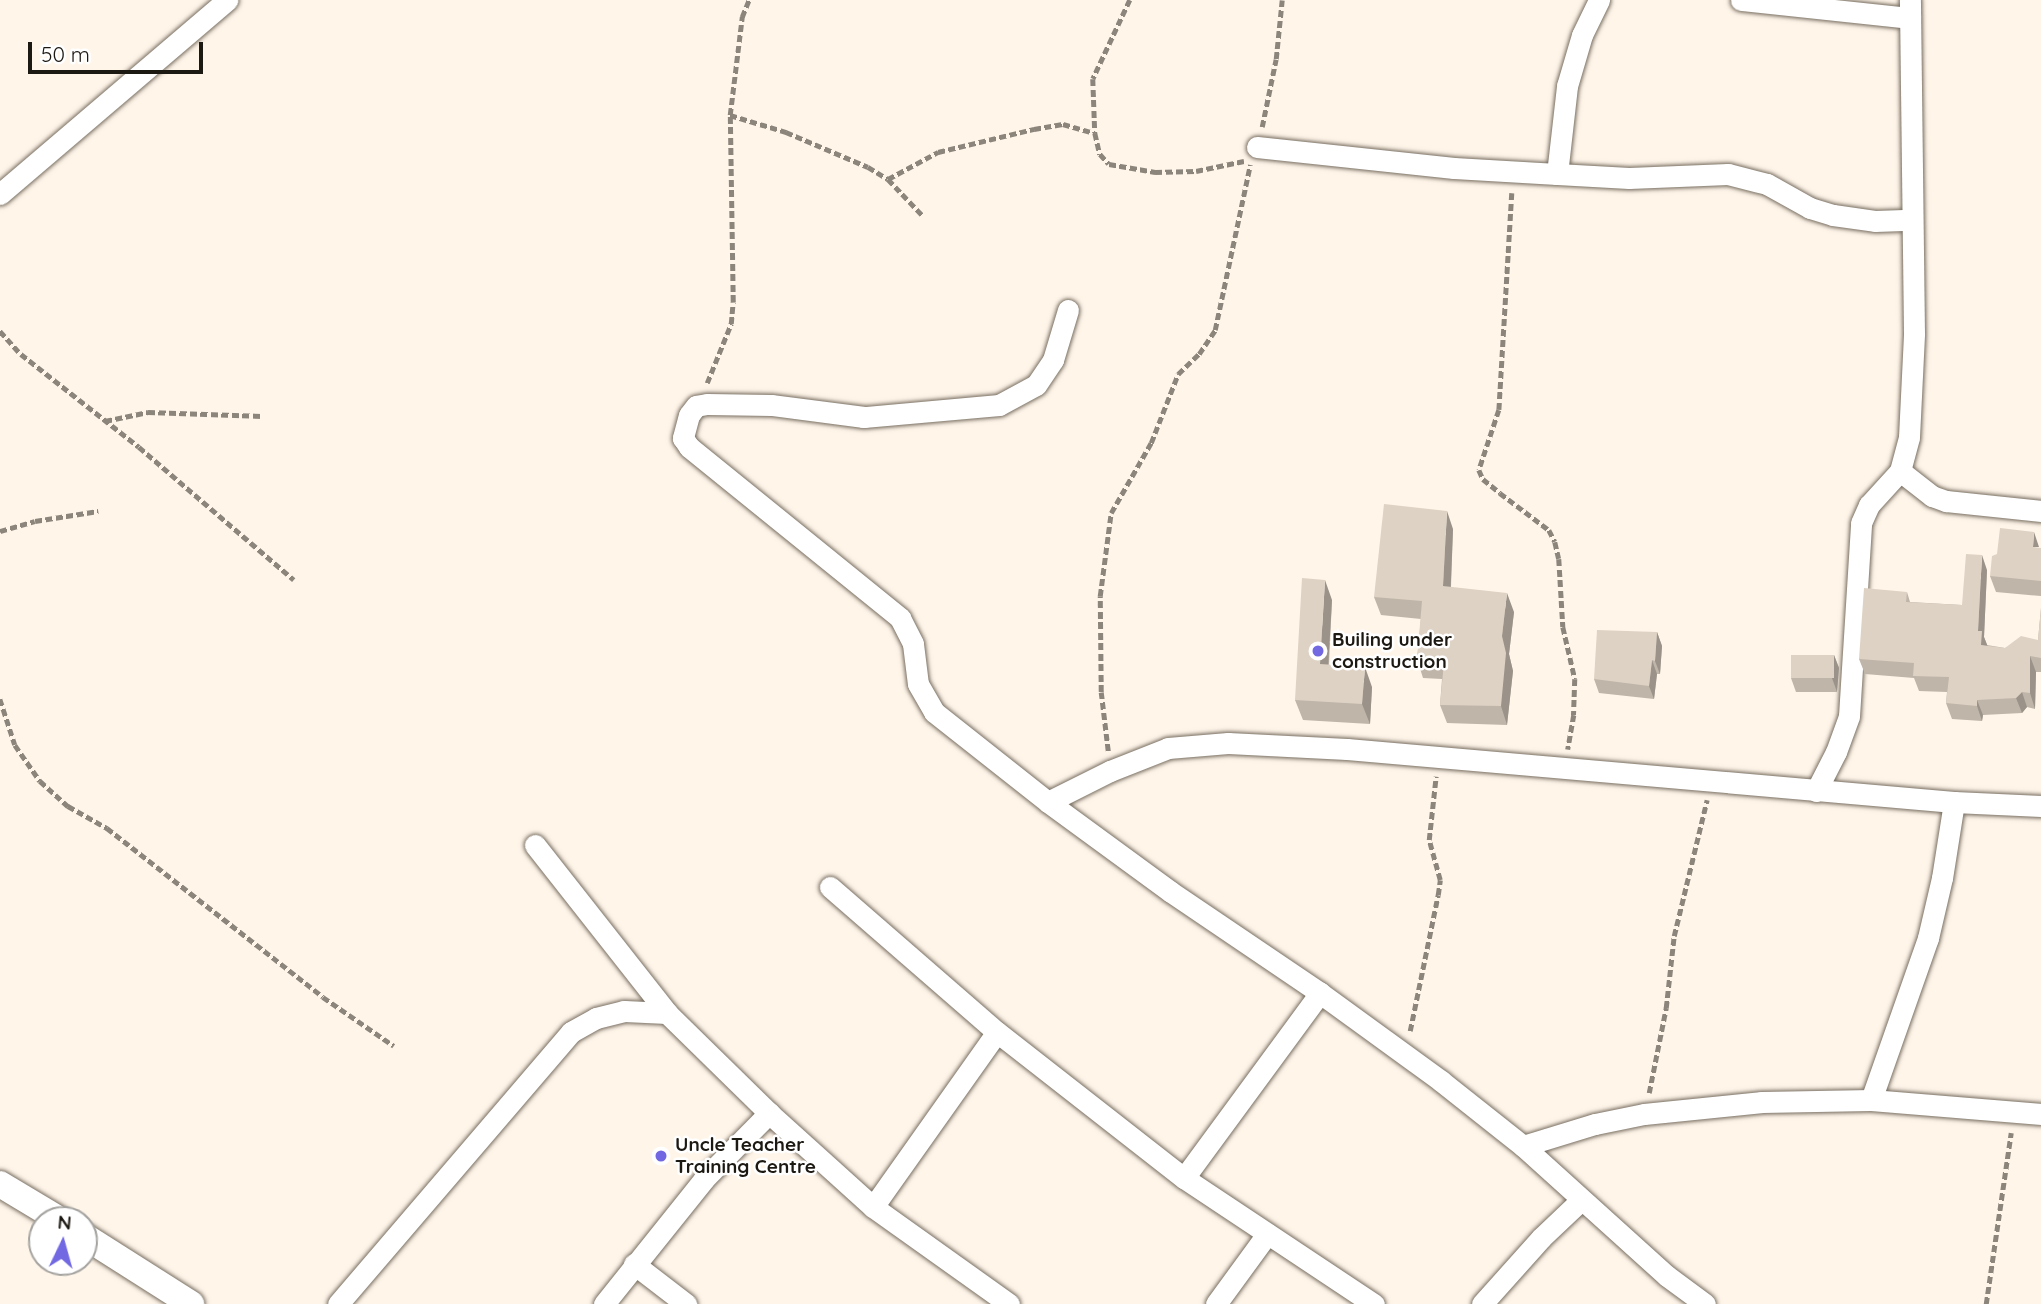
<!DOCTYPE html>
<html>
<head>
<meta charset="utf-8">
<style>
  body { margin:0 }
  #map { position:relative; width:2041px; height:1304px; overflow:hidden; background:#fff5e9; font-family:Quicksand,sans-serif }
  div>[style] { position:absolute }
  .path>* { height:4.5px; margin-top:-2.25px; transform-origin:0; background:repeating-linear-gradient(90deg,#8c857c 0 7px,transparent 0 10.5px) }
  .roads { filter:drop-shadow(0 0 2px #786e61) drop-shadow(0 0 2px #786e61) }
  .minor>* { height:21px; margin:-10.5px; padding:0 10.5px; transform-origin:10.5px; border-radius:10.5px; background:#fff }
  .tertiary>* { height:26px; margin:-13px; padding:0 13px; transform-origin:13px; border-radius:13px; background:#fff }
  .wall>* { inset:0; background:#bfb5a9 }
  .shaded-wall>* { inset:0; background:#9b9389 }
  .building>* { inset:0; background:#ded2c4; transform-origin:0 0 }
  .dots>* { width:19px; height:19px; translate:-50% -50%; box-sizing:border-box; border:4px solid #fff; border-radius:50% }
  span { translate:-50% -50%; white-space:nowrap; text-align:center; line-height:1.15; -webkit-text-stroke:5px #fff; paint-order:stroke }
  .poi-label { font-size:19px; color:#1c1812; font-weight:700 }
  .left { translate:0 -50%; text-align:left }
  .north { position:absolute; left:28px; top:1206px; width:70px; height:70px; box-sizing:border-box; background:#fff; border:2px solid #a4a3a0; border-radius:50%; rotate:5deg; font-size:19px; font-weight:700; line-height:28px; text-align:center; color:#1c1812 }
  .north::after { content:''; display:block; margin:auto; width:24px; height:32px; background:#7168e2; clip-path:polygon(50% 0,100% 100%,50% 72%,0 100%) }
  .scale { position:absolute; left:28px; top:42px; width:175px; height:32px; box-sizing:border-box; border:4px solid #1c1812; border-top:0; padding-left:9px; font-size:21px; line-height:24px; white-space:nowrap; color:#1c1812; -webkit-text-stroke:5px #fff; paint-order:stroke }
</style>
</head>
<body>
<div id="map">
  <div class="path">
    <i style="left:1130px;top:0;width:87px;rotate:115.1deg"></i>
    <i style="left:1093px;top:79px;width:54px;rotate:87.9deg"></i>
    <i style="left:1095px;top:133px;width:22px;rotate:77deg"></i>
    <i style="left:1100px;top:154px;width:13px;rotate:48deg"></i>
    <i style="left:1109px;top:164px;width:47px;rotate:9.9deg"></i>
    <i style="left:1155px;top:172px;width:41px;rotate:-1.4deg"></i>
    <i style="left:1196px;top:171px;width:49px;rotate:-11.8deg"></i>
    <i style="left:730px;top:115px;width:59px;rotate:16.9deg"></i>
    <i style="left:786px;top:132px;width:89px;rotate:23.1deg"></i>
    <i style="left:868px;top:167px;width:23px;rotate:31deg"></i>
    <i style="left:888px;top:179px;width:52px;rotate:46.5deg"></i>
    <i style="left:1262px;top:127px;width:69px;rotate:-78.4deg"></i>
    <i style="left:1276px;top:59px;width:59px;rotate:-84.2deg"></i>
    <i style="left:888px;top:179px;width:57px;rotate:-28.4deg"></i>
    <i style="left:938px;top:152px;width:99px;rotate:-13.5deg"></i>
    <i style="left:1034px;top:129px;width:29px;rotate:-10deg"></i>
    <i style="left:1063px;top:124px;width:33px;rotate:16deg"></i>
    <i style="left:1512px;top:193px;width:217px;rotate:93.4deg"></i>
    <i style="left:1499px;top:410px;width:63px;rotate:108.4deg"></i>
    <i style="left:1479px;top:470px;width:10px;rotate:66deg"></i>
    <i style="left:1483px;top:479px;width:22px;rotate:39deg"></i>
    <i style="left:1500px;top:493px;width:61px;rotate:37.1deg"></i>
    <i style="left:1549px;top:530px;width:13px;rotate:63deg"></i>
    <i style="left:1555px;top:542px;width:17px;rotate:77deg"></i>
    <i style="left:1559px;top:559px;width:68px;rotate:86.6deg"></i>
    <i style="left:1563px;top:627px;width:53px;rotate:77deg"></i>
    <i style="left:1575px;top:679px;width:36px;rotate:92deg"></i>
    <i style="left:1574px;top:715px;width:35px;rotate:100deg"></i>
    <i style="left:0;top:331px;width:31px;rotate:48deg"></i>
    <i style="left:21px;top:354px;width:150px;rotate:38.2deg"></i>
    <i style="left:139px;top:447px;width:204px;rotate:40.6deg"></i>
    <i style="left:707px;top:383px;width:64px;rotate:-67.9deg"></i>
    <i style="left:731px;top:324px;width:22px;rotate:-85deg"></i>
    <i style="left:733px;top:302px;width:187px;rotate:-90.9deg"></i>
    <i style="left:730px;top:115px;width:99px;rotate:-83deg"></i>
    <i style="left:742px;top:17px;width:18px;rotate:-68deg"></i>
    <i style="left:105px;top:421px;width:44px;rotate:-11.8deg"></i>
    <i style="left:148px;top:412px;width:115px;rotate:2deg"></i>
    <i style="left:0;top:531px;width:36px;rotate:-16deg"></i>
    <i style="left:35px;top:521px;width:64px;rotate:-9deg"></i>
    <i style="left:0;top:699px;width:48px;rotate:71.9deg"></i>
    <i style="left:15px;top:745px;width:44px;rotate:55.2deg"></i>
    <i style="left:40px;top:781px;width:38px;rotate:42deg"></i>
    <i style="left:68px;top:806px;width:45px;rotate:29.4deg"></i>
    <i style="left:107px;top:828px;width:274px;rotate:38deg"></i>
    <i style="left:323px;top:997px;width:86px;rotate:34.6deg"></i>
    <i style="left:1108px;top:751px;width:59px;rotate:-96.8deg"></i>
    <i style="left:1101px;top:692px;width:96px;rotate:-90.6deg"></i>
    <i style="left:1100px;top:596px;width:84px;rotate:-82.5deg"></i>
    <i style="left:1111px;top:513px;width:81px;rotate:-60.3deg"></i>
    <i style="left:1151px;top:443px;width:74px;rotate:-68.6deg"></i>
    <i style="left:1178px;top:374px;width:29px;rotate:-44deg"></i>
    <i style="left:1199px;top:354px;width:29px;rotate:-56deg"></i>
    <i style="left:1215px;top:330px;width:169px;rotate:-78deg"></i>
    <i style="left:1410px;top:1031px;width:139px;rotate:-78.4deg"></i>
    <i style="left:1438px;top:895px;width:15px;rotate:-82deg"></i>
    <i style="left:1440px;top:880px;width:41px;rotate:-105.4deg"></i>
    <i style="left:1429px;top:840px;width:64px;rotate:-83.8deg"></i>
    <i style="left:1649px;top:1093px;width:87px;rotate:-78.7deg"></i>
    <i style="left:1666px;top:1008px;width:72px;rotate:-83.7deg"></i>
    <i style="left:1674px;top:936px;width:140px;rotate:-76.4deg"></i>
    <i style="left:1986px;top:1304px;width:173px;rotate:-81.7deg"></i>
  </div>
  <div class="roads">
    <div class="minor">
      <i style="left:1741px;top:0;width:170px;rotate:6.1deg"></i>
      <i style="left:1257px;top:147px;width:198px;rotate:6.1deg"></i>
      <i style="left:1454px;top:168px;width:103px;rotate:3.3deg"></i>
      <i style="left:1557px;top:174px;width:72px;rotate:3.2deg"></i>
      <i style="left:1629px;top:178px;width:99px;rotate:-2.3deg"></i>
      <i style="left:1728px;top:174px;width:40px;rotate:14.4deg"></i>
      <i style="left:1767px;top:184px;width:49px;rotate:29.2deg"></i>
      <i style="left:1810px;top:208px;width:24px;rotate:17deg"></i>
      <i style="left:1833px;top:215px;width:42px;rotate:8.1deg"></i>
      <i style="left:1875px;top:221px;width:36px;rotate:-2deg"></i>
      <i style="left:1557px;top:174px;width:89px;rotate:-83.5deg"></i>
      <i style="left:1567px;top:86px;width:53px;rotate:-73.6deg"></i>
      <i style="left:1582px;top:35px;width:39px;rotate:-64deg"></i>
      <i style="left:0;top:194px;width:299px;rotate:-40.5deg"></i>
      <i style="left:1068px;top:310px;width:52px;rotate:106.7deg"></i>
      <i style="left:1053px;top:360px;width:30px;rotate:124deg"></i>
      <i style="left:1036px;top:385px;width:42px;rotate:151.6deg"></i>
      <i style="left:999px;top:405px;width:136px;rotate:174.9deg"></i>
      <i style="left:864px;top:417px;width:94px;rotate:-172.6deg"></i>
      <i style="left:771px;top:405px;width:64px;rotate:-179.1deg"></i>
      <i style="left:707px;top:404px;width:11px;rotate:170deg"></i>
      <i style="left:696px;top:406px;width:11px;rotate:128deg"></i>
      <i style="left:689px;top:415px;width:24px;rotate:105deg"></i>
      <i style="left:683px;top:438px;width:11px;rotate:56deg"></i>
      <i style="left:689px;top:447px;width:272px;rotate:39deg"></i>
      <i style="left:900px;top:618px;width:29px;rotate:63deg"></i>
      <i style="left:913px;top:644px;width:40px;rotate:82.9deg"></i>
      <i style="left:918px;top:684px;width:32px;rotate:60deg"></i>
      <i style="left:934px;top:712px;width:145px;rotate:38.3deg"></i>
      <i style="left:1048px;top:802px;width:152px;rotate:36.2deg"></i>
      <i style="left:1171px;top:892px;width:180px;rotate:34.1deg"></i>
      <i style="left:1320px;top:993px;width:150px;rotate:36deg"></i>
      <i style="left:1441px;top:1081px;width:105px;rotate:38.4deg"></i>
      <i style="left:1523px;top:1146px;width:194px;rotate:42.1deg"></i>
      <i style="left:1667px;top:1276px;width:47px;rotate:36.4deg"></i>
      <i style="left:1900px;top:471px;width:41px;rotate:38deg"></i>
      <i style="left:1932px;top:496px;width:15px;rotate:20deg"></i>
      <i style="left:1946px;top:501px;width:96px;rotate:6deg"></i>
      <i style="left:1816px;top:791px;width:44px;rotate:-62.9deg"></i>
      <i style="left:1836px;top:752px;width:38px;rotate:-70deg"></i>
      <i style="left:1849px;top:716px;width:193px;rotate:-86.4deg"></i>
      <i style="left:1861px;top:523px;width:20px;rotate:-66deg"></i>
      <i style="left:1869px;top:505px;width:46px;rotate:-47.6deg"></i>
      <i style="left:1900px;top:471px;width:35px;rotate:-75deg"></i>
      <i style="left:1909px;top:437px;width:104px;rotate:-87.2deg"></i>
      <i style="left:1914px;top:333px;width:333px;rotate:-90.7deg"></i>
      <i style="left:1048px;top:802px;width:69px;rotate:-26.6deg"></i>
      <i style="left:1110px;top:771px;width:62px;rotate:-21.6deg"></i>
      <i style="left:1168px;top:748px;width:60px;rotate:-4.8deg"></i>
      <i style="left:1228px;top:743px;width:119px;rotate:2.9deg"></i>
      <i style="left:1347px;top:749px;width:609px;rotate:4.99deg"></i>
      <i style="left:1954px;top:802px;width:87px;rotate:2.6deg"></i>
      <i style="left:535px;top:845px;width:214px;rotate:51.8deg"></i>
      <i style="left:667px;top:1013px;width:143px;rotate:44.4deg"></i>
      <i style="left:769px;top:1113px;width:140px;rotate:42.1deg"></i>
      <i style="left:873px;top:1207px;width:167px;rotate:35.5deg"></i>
      <i style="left:830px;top:887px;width:221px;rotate:41deg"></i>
      <i style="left:997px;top:1032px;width:237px;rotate:38deg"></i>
      <i style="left:1184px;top:1178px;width:228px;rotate:33.6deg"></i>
      <i style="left:1871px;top:1100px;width:172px;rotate:-70.6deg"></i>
      <i style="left:1928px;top:938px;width:62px;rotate:-76.9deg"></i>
      <i style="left:1942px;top:878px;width:77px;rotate:-81deg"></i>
      <i style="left:1523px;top:1146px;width:75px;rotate:-17deg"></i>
      <i style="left:1595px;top:1124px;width:50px;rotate:-11.5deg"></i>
      <i style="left:1644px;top:1114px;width:119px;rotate:-5.8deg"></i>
      <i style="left:1762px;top:1102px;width:109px;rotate:-1.1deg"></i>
      <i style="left:1871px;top:1100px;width:171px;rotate:4.7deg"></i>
      <i style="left:1184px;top:1178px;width:230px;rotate:-53.7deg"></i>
      <i style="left:873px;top:1207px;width:214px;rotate:-54.7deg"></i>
      <i style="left:634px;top:1264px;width:66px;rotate:37.6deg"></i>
      <i style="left:338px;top:1304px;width:358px;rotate:-49.4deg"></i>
      <i style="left:571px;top:1032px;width:29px;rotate:-29deg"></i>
      <i style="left:596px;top:1018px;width:29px;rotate:-14deg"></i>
      <i style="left:624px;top:1011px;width:43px;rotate:2.7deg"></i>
      <i style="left:604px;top:1304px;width:160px;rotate:-51.3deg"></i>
      <i style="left:704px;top:1179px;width:93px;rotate:-45.4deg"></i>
      <i style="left:1216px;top:1304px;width:87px;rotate:-53.9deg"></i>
      <i style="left:1482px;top:1304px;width:89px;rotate:-48.2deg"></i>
      <i style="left:1541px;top:1238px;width:54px;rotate:-43.5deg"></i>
    </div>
    <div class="tertiary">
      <i style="left:0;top:1184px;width:70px;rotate:31deg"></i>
      <i style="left:84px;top:1236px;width:127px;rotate:32.4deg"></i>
    </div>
  </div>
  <div class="wall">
    <i style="clip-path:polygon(1453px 529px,1451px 587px,1514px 612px,1509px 654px,1513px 671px,1507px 725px,1447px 723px,1440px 705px,1442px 679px,1423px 678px,1417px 659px,1421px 619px,1381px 615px,1374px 597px)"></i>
    <i style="clip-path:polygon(2039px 548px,2041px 548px,2041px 596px,1996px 592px,1990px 576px)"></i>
    <i style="clip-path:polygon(1987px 570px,1984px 637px,1987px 645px,2005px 648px,2038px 640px,2041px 608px,2041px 672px,2036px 672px,2035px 709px,2027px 707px,2022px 713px,1983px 715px,1982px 721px,1952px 719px,1946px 703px,1947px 692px,1919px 691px,1914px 678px,1865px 674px,1859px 659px,1907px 592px,1910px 602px,1962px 605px)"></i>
    <i style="clip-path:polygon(1332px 600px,1329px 665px,1372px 687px,1370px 724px,1303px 720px,1295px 700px)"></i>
    <i style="clip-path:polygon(1657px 632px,1662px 646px,1660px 674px,1657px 674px,1654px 699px,1599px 693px,1594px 679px)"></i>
    <i style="clip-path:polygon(1834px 655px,1839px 668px,1837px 692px,1796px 692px,1791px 678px)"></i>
  </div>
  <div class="shaded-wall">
    <i style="clip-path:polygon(1447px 511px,1453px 529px,1450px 604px,1443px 586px)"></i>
    <i style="clip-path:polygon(2034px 532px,2039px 547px,2033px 547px)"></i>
    <i style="clip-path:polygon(1982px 555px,1987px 570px,1984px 637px,1988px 647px,1981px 645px,1978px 631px)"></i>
    <i style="clip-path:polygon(1325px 580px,1332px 600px,1327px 685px,1320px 664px)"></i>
    <i style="clip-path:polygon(1507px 593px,1514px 612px,1509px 654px,1513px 671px,1507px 725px,1501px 706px,1502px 636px)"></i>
    <i style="clip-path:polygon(1657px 632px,1662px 646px,1660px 674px,1655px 661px)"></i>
    <i style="clip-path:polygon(1834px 655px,1839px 668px,1837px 692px,1832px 678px)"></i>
    <i style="clip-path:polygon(2030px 656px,2036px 672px,2035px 709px,2030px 693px)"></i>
    <i style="clip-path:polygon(1652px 660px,1657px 674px,1654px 699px,1649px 686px)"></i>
    <i style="clip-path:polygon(1365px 667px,1372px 687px,1370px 724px,1362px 704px)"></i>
    <i style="clip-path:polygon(2022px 692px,2027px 707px,2022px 713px,2016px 698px)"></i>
    <i style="clip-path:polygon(1977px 700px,1983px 715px,1982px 721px,1977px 706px)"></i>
  </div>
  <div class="building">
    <i style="clip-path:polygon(1384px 504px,1447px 511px,1443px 586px,1507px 593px,1502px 636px,1506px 653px,1501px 706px,1440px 705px,1444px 662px,1417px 659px,1422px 601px,1374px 597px)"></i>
    <i style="clip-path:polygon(2000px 528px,2034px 532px,2033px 547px,2041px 548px,2041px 581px,1990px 576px,1992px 556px,1997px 554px)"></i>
    <i style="clip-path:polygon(1966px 554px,1982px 555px,1978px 631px,1982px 631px,1981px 645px,2005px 648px,2021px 636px,2038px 640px,2041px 608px,2041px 658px,2030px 656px,2030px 693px,2022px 692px,2016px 698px,1977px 700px,1977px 706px,1946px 703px,1949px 677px,1913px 676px,1914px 663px,1859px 659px,1864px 588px,1907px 592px,1906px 602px,1962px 605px)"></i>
    <i style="clip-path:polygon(1302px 578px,1325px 580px,1320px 664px,1365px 667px,1362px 704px,1295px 700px)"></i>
    <i style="clip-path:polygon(1597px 630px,1657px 632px,1655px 661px,1652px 660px,1649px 686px,1594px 679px)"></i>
    <i style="left:1791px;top:655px;width:43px;height:23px"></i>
  </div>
  <div class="dots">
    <i style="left:1318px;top:651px;background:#7168e2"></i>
    <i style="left:661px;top:1156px;background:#7168e2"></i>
  </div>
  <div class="poi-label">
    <span class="left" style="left:1332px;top:651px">Builing under<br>construction</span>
    <span class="left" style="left:675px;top:1156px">Uncle Teacher<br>Training Centre</span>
  </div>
  <div class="north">N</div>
  <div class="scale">50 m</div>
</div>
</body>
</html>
